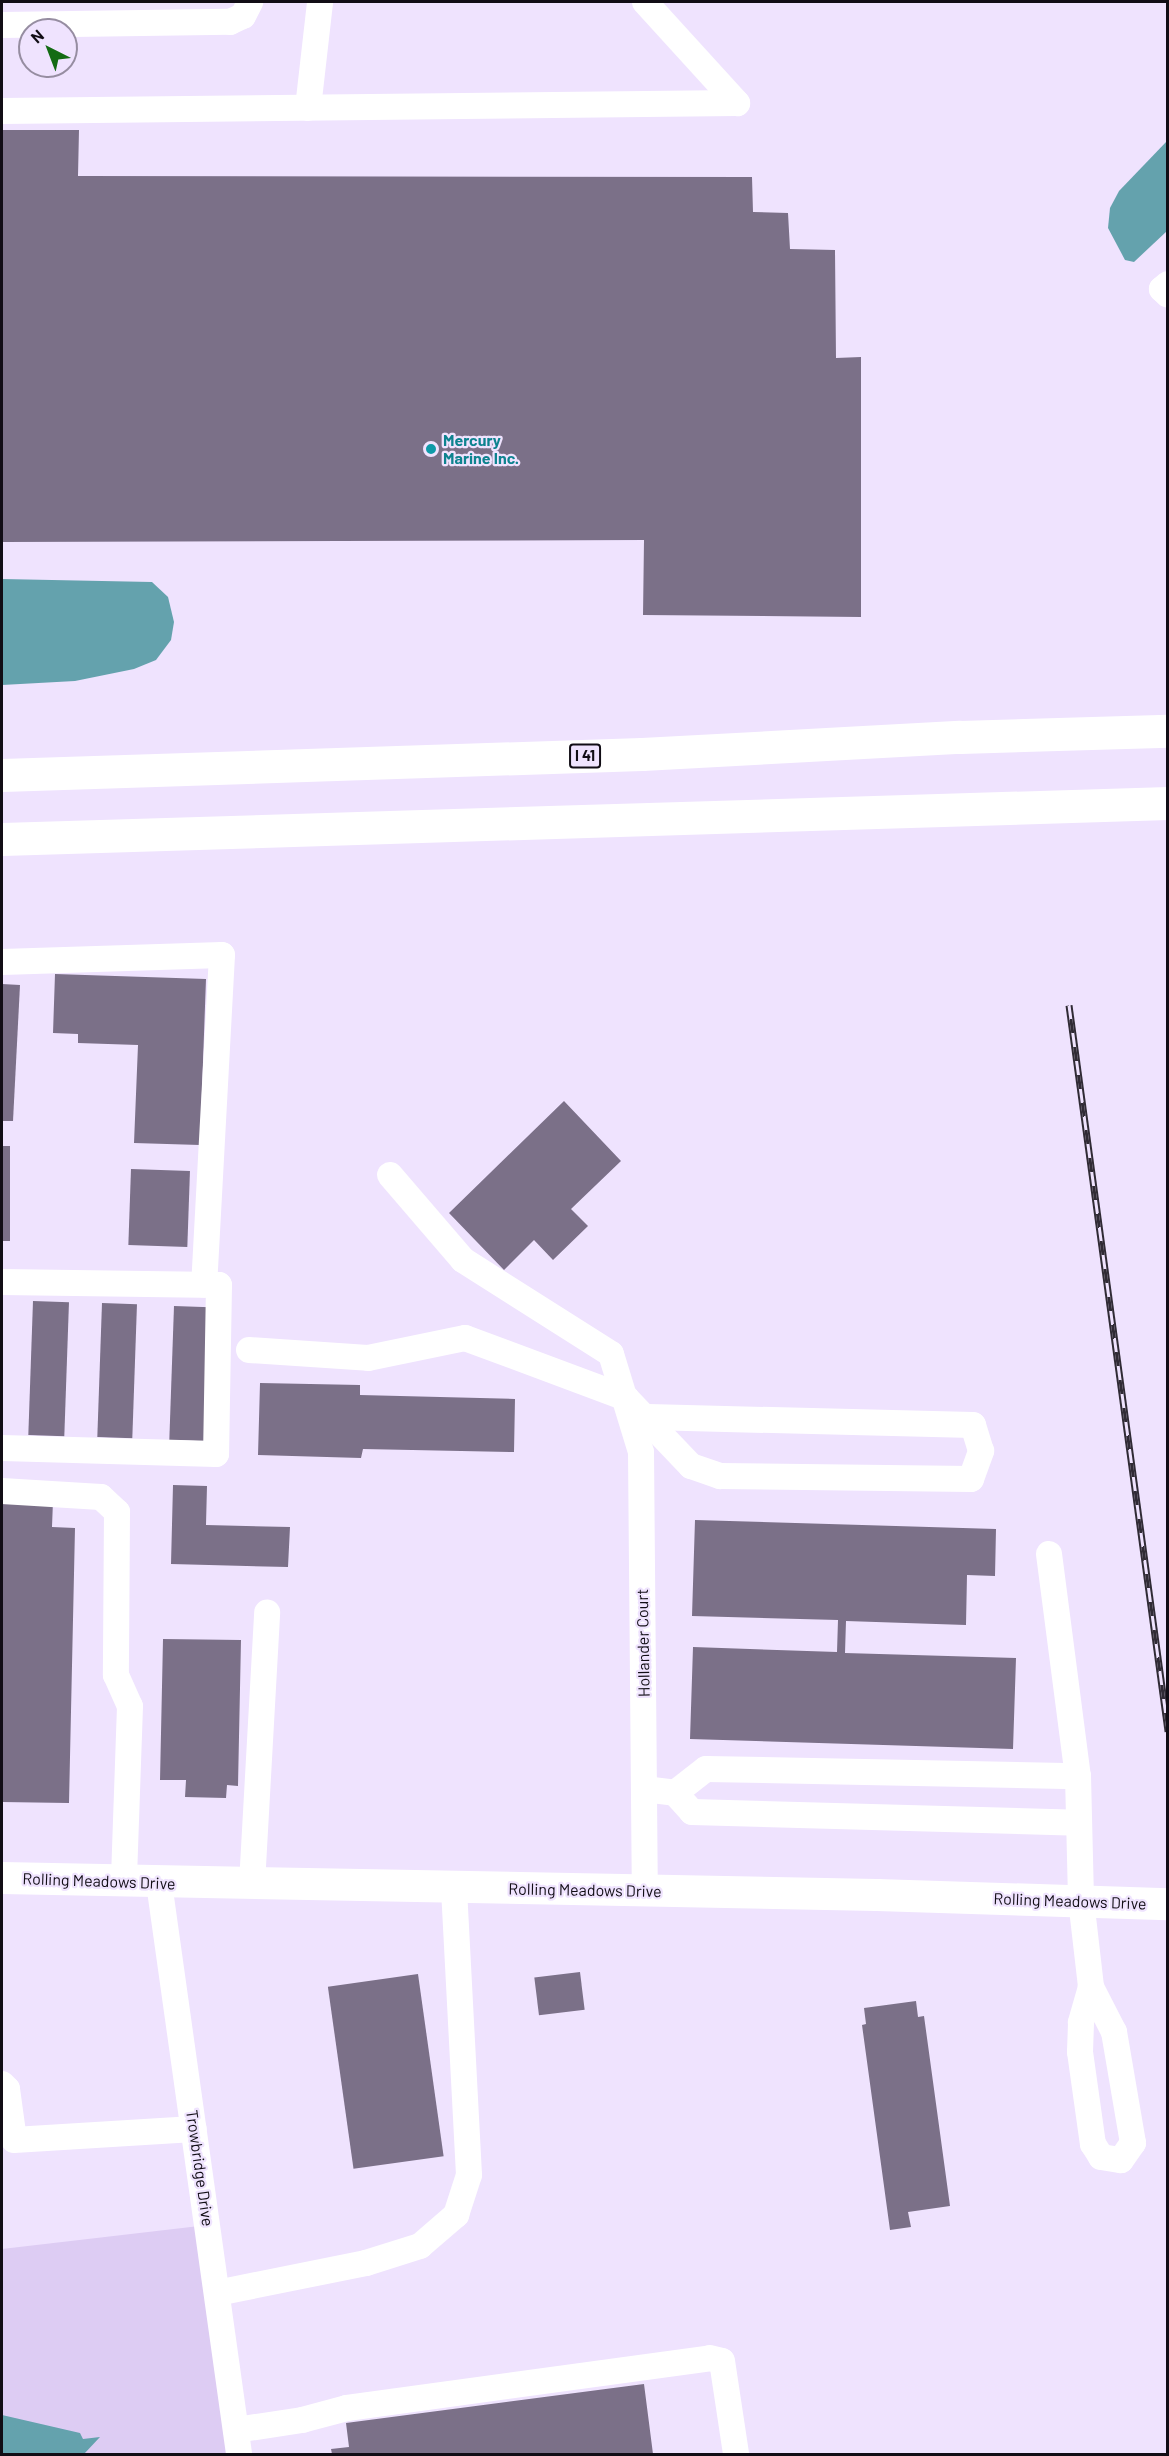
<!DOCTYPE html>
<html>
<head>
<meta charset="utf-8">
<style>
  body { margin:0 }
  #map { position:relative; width:1169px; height:2456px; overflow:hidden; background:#efe3fe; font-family:Barlow,sans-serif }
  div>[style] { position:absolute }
  .green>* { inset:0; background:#ddccf3 }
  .water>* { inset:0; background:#64a2ad }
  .building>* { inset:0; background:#7b7088; transform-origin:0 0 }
  .minor>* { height:26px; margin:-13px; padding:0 13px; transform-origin:13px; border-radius:13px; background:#fff }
  .major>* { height:32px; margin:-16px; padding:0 16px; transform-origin:16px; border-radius:16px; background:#fff }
  .highway>* { height:33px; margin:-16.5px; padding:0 16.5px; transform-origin:16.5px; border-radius:16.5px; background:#fff }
  .rail>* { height:7px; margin-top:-3.5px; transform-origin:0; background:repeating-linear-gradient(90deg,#efe3fe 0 14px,#302b35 0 28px); box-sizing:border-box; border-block:2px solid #302b35 }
  .dots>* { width:16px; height:16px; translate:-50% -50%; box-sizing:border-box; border:3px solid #efe3fe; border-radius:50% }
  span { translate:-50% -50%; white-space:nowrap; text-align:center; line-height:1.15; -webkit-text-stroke:4.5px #efe3fe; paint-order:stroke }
  .shield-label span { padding:2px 4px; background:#efe3fe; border:2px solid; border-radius:4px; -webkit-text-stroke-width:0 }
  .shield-label { font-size:15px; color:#110d15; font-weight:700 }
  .culture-label { font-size:16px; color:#0d838f; font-weight:700 }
  .left { translate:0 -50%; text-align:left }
  .street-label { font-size:16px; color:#110d15 }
  .frame { position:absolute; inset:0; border:3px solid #110d15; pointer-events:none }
  .north { position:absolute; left:18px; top:18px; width:60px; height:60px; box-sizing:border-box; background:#efe3fe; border:2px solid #968da1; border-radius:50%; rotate:318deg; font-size:16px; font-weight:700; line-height:24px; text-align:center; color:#110d15 }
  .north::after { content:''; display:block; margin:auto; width:21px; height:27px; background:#136b13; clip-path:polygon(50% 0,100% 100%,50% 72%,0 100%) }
</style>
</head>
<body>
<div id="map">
  <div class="green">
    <i style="clip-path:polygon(208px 2225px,239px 2454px,2px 2454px,2px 2249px)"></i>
  </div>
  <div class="water">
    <i style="clip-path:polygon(1167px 141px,1167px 231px,1134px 262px,1125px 260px,1108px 228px,1110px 208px,1119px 191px)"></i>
    <i style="clip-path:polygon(2px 579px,152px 582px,168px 597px,174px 622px,171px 640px,156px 660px,134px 669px,75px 681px,2px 685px)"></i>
    <i style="clip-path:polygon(2px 2415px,80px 2433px,83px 2439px,100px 2437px,84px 2454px,2px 2454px)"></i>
  </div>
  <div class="building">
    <i style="clip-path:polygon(2px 130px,79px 130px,78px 176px,752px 177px,753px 212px,788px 213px,790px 249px,835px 250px,836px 358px,861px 357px,861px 617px,643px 615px,644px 540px,2px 542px)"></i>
    <i style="clip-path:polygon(55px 974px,206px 979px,200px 1145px,134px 1143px,138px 1045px,78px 1043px,78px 1034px,53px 1033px)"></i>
    <i style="clip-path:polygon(2px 984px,20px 985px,13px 1121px,2px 1121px)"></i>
    <i style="clip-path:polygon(564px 1101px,621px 1161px,571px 1209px,588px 1226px,553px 1260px,534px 1240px,504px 1270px,449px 1213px)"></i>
    <i style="left:2px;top:1146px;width:8px;height:95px"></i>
    <i style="left:131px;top:1169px;width:59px;height:76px;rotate:2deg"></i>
    <i style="left:33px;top:1301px;width:36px;height:134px;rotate:2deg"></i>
    <i style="left:102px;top:1303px;width:35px;height:134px;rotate:2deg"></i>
    <i style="left:174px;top:1306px;width:36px;height:134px;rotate:2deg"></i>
    <i style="clip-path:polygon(260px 1383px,360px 1385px,360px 1395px,515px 1399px,514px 1452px,363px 1449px,361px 1458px,258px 1455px)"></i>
    <i style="clip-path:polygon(173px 1485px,207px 1486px,206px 1525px,290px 1527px,288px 1567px,171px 1564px)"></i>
    <i style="clip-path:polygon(2px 1500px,53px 1501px,52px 1527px,75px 1528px,69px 1803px,2px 1802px)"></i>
    <i style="clip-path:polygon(695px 1520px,996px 1529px,995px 1576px,967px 1575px,966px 1625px,846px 1621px,845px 1653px,1016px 1658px,1013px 1749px,690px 1739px,693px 1647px,837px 1652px,838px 1620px,692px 1616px)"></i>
    <i style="clip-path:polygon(163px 1639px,241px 1640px,238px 1786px,227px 1785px,226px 1798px,185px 1797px,186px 1780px,160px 1780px)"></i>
    <i style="left:580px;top:1972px;width:38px;height:46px;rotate:83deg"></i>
    <i style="left:418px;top:1974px;width:184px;height:91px;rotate:82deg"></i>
    <i style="clip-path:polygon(916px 2001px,918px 2017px,924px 2016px,950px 2206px,908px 2212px,911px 2227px,890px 2230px,862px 2025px,866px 2024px,864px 2008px)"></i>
    <i style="clip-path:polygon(644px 2384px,653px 2454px,332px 2454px,331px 2449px,349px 2447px,346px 2423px)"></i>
  </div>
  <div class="minor">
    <i style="left:645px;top:2px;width:137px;rotate:47.7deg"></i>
    <i style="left:2px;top:25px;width:228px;rotate:-0.8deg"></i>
    <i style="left:230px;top:22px;width:14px;rotate:-25deg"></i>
    <i style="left:243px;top:16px;width:16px;rotate:-63deg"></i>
    <i style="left:308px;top:108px;width:107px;rotate:-83.5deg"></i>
    <i style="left:2px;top:111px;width:735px;rotate:-0.62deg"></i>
    <i style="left:1168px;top:284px;width:8px;rotate:140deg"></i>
    <i style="left:1162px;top:289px;width:8px;rotate:45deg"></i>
    <i style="left:2px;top:962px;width:220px;rotate:-1.8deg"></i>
    <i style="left:222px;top:955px;width:330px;rotate:93.1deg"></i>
    <i style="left:390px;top:1175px;width:112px;rotate:49.3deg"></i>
    <i style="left:463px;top:1260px;width:175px;rotate:32.4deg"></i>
    <i style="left:611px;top:1354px;width:102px;rotate:73deg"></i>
    <i style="left:641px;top:1452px;width:439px;rotate:89.5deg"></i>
    <i style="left:2px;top:1282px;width:217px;rotate:0.8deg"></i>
    <i style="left:219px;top:1285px;width:169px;rotate:91deg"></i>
    <i style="left:216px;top:1454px;width:214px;rotate:-178.4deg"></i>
    <i style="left:249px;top:1350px;width:119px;rotate:3.8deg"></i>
    <i style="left:368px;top:1358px;width:99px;rotate:-11.7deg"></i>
    <i style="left:465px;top:1338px;width:172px;rotate:20.4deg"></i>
    <i style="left:626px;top:1398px;width:94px;rotate:46.3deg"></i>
    <i style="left:691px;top:1466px;width:31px;rotate:19deg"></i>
    <i style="left:720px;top:1476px;width:251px;rotate:0.7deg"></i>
    <i style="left:971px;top:1479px;width:30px;rotate:-70deg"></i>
    <i style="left:981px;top:1451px;width:27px;rotate:-107deg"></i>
    <i style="left:973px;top:1425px;width:325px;rotate:-178.6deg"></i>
    <i style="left:2px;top:1491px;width:99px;rotate:3.5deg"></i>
    <i style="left:101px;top:1497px;width:22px;rotate:43deg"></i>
    <i style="left:117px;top:1512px;width:163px;rotate:90.4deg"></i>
    <i style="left:116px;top:1675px;width:34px;rotate:66deg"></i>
    <i style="left:130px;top:1706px;width:176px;rotate:92deg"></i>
    <i style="left:1049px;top:1554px;width:224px;rotate:82.6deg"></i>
    <i style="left:1078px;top:1776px;width:124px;rotate:88.6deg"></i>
    <i style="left:1081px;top:1900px;width:88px;rotate:83.4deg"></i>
    <i style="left:1091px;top:1987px;width:37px;rotate:106deg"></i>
    <i style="left:1081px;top:2023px;width:29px;rotate:92deg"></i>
    <i style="left:1080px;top:2052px;width:93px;rotate:82deg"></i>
    <i style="left:1093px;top:2144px;width:15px;rotate:58deg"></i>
    <i style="left:1101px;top:2157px;width:20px;rotate:9deg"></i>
    <i style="left:1121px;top:2160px;width:21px;rotate:-55deg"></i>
    <i style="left:1133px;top:2143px;width:113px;rotate:-99.7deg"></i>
    <i style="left:1114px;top:2032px;width:51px;rotate:-117.1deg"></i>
    <i style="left:644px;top:1789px;width:31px;rotate:7deg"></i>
    <i style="left:675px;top:1793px;width:25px;rotate:48deg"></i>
    <i style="left:692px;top:1812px;width:386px;rotate:1.6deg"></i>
    <i style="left:675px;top:1793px;width:39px;rotate:-38deg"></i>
    <i style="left:706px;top:1769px;width:372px;rotate:1.1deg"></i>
    <i style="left:159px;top:1883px;width:577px;rotate:82.02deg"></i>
    <i style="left:252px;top:1884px;width:272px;rotate:-86.8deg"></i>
    <i style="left:2px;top:2084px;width:7px;rotate:45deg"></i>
    <i style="left:7px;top:2089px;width:51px;rotate:82.2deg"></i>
    <i style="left:14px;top:2140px;width:180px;rotate:-3.5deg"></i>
    <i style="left:217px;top:2293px;width:152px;rotate:-11.4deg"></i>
    <i style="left:366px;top:2263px;width:57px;rotate:-17.5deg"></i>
    <i style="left:420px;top:2246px;width:48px;rotate:-40.7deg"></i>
    <i style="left:456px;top:2215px;width:42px;rotate:-72deg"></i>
    <i style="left:469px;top:2175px;width:287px;rotate:-93deg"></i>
    <i style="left:236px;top:2430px;width:67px;rotate:-8.6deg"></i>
    <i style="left:302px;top:2420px;width:47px;rotate:-14.9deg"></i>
    <i style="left:347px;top:2408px;width:366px;rotate:-7.8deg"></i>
    <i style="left:710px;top:2358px;width:12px;rotate:14deg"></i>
    <i style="left:722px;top:2361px;width:94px;rotate:81.4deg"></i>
  </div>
  <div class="major">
    <i style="left:2px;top:1878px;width:875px;rotate:1.11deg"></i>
    <i style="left:877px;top:1895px;width:291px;rotate:1.8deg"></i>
  </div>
  <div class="highway">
    <i style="left:2px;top:775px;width:640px;rotate:-1.88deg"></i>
    <i style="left:642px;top:754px;width:318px;rotate:-3.1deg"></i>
    <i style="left:960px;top:737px;width:208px;rotate:-1.7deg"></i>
    <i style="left:2px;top:839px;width:1167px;rotate:-1.77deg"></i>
  </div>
  <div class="rail">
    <i style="left:1069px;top:1005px;width:733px;rotate:82.23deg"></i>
  </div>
  <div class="dots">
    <i style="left:431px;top:449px;background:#0f9aa8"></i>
  </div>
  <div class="shield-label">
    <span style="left:585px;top:756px">I 41</span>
  </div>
  <div class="culture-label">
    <span class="left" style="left:443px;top:449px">Mercury<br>Marine Inc.</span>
  </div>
  <div class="street-label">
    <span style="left:643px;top:1643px;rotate:-91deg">Hollander Court</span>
    <span style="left:99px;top:1881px;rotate:2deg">Rolling Meadows Drive</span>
    <span style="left:585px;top:1890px;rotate:1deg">Rolling Meadows Drive</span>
    <span style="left:1070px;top:1901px;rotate:2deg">Rolling Meadows Drive</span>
    <span style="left:200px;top:2168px;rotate:82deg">Trowbridge Drive</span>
  </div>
  <div class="frame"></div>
  <div class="north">N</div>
</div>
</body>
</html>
